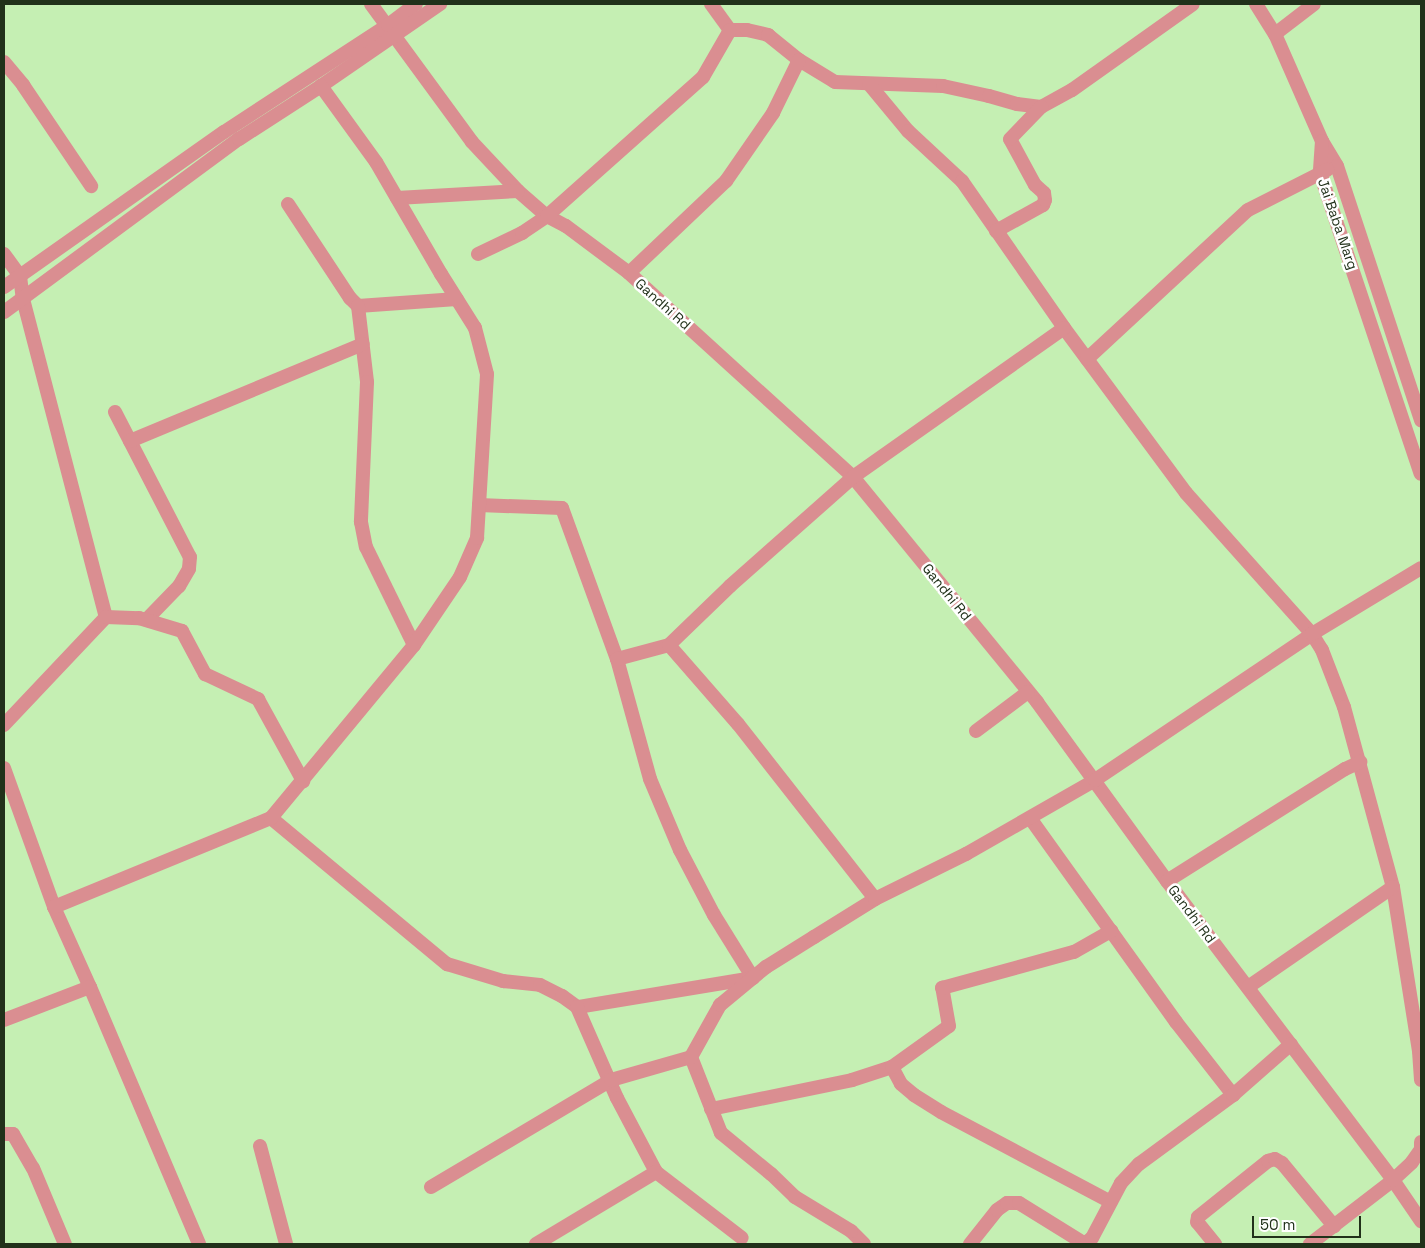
<!DOCTYPE html>
<html>
<head>
<meta charset="utf-8">
<style>
  body { margin:0 }
  #map { position:relative; width:1425px; height:1248px; overflow:hidden; background:#c5efb3; font-family:"Space Grotesk",sans-serif }
  div>[style] { position:absolute }
  .minor>* { height:14px; margin:-7px; padding:0 7px; transform-origin:7px; border-radius:7px; background:#da8e91 }
  span { translate:-50% -50%; white-space:nowrap; text-align:center; line-height:1.15; -webkit-text-stroke:5px #fff; paint-order:stroke }
  .street-label { font-size:14px; color:#21311a }
  .frame { position:absolute; inset:0; border:5px solid #21311a; pointer-events:none }
  .scale { position:absolute; left:1252px; top:1216px; width:109px; height:22px; box-sizing:border-box; border:2px solid #21311a; border-top:0; padding-left:6px; font-size:15px; line-height:18px; white-space:nowrap; color:#21311a; -webkit-text-stroke:4px #fff; paint-order:stroke }
</style>
</head>
<body>
<div id="map">
  <div class="minor">
    <i style="left:371px;top:4px;width:171px;rotate:53.8deg"></i>
    <i style="left:472px;top:142px;width:67px;rotate:46.8deg"></i>
    <i style="left:518px;top:191px;width:38px;rotate:41deg"></i>
    <i style="left:547px;top:216px;width:21px;rotate:28deg"></i>
    <i style="left:566px;top:226px;width:79px;rotate:36.7deg"></i>
    <i style="left:629px;top:273px;width:303px;rotate:42.3deg"></i>
    <i style="left:853px;top:477px;width:291px;rotate:50.7deg"></i>
    <i style="left:1037px;top:702px;width:221px;rotate:54deg"></i>
    <i style="left:1167px;top:881px;width:375px;rotate:52.9deg"></i>
    <i style="left:1393px;top:1180px;width:50px;rotate:55.7deg"></i>
    <i style="left:711px;top:4px;width:32px;rotate:54deg"></i>
    <i style="left:1256px;top:4px;width:36px;rotate:58deg"></i>
    <i style="left:1275px;top:34px;width:117px;rotate:66.3deg"></i>
    <i style="left:1322px;top:141px;width:29px;rotate:59deg"></i>
    <i style="left:1337px;top:166px;width:268px;rotate:71.7deg"></i>
    <i style="left:730px;top:30px;width:17px"></i>
    <i style="left:747px;top:30px;width:22px;rotate:13deg"></i>
    <i style="left:768px;top:35px;width:40px;rotate:39deg"></i>
    <i style="left:799px;top:60px;width:42px;rotate:31.4deg"></i>
    <i style="left:835px;top:82px;width:108px;rotate:2.1deg"></i>
    <i style="left:943px;top:86px;width:47px;rotate:12.3deg"></i>
    <i style="left:989px;top:96px;width:29px;rotate:16deg"></i>
    <i style="left:1017px;top:104px;width:24px;rotate:7deg"></i>
    <i style="left:1041px;top:107px;width:35px;rotate:-29deg"></i>
    <i style="left:1072px;top:90px;width:148px;rotate:-35.4deg"></i>
    <i style="left:1275px;top:34px;width:49px;rotate:-37.6deg"></i>
    <i style="left:4px;top:62px;width:30px;rotate:50deg"></i>
    <i style="left:23px;top:85px;width:122px;rotate:56deg"></i>
    <i style="left:869px;top:84px;width:61px;rotate:50.3deg"></i>
    <i style="left:908px;top:131px;width:74px;rotate:42.8deg"></i>
    <i style="left:962px;top:181px;width:179px;rotate:55.2deg"></i>
    <i style="left:1064px;top:328px;width:205px;rotate:53.5deg"></i>
    <i style="left:1186px;top:493px;width:189px;rotate:48.2deg"></i>
    <i style="left:1312px;top:634px;width:19px;rotate:58deg"></i>
    <i style="left:1322px;top:650px;width:61px;rotate:68.9deg"></i>
    <i style="left:1344px;top:707px;width:187px;rotate:74.8deg"></i>
    <i style="left:1393px;top:887px;width:166px;rotate:81deg"></i>
    <i style="left:1419px;top:1051px;width:29px;rotate:86deg"></i>
    <i style="left:1322px;top:141px;width:32px;rotate:94deg"></i>
    <i style="left:1320px;top:173px;width:317px;rotate:71.5deg"></i>
    <i style="left:397px;top:198px;width:121px;rotate:-3.3deg"></i>
    <i style="left:288px;top:204px;width:113px;rotate:56.6deg"></i>
    <i style="left:350px;top:298px;width:11px;rotate:45deg"></i>
    <i style="left:358px;top:306px;width:99px;rotate:-4deg"></i>
    <i style="left:996px;top:231px;width:54px;rotate:-29deg"></i>
    <i style="left:1043px;top:205px;width:5px;rotate:-68deg"></i>
    <i style="left:1045px;top:200px;width:7px;rotate:-98deg"></i>
    <i style="left:1044px;top:193px;width:12px;rotate:-138deg"></i>
    <i style="left:1035px;top:185px;width:52px;rotate:-118.5deg"></i>
    <i style="left:1010px;top:139px;width:45px;rotate:-45.9deg"></i>
    <i style="left:4px;top:254px;width:27px;rotate:54deg"></i>
    <i style="left:20px;top:276px;width:23px;rotate:83deg"></i>
    <i style="left:23px;top:299px;width:329px;rotate:75.4deg"></i>
    <i style="left:106px;top:617px;width:149px;rotate:133.4deg"></i>
    <i style="left:478px;top:254px;width:49px;rotate:-25.5deg"></i>
    <i style="left:522px;top:233px;width:30px;rotate:-34deg"></i>
    <i style="left:547px;top:216px;width:209px;rotate:-41.7deg"></i>
    <i style="left:703px;top:77px;width:54px;rotate:-60.1deg"></i>
    <i style="left:629px;top:273px;width:134px;rotate:-43.5deg"></i>
    <i style="left:726px;top:181px;width:83px;rotate:-55.3deg"></i>
    <i style="left:773px;top:113px;width:59px;rotate:-63.9deg"></i>
    <i style="left:4px;top:287px;width:269px;rotate:-35.2deg"></i>
    <i style="left:224px;top:132px;width:196px;rotate:-33.1deg"></i>
    <i style="left:388px;top:25px;width:35px;rotate:-37deg"></i>
    <i style="left:358px;top:306px;width:77px;rotate:83.2deg"></i>
    <i style="left:367px;top:382px;width:140px;rotate:92.5deg"></i>
    <i style="left:361px;top:522px;width:25px;rotate:79deg"></i>
    <i style="left:366px;top:547px;width:109px;rotate:63.9deg"></i>
    <i style="left:4px;top:312px;width:292px;rotate:-36.4deg"></i>
    <i style="left:239px;top:139px;width:98px;rotate:-32.9deg"></i>
    <i style="left:321px;top:86px;width:145px;rotate:-34.6deg"></i>
    <i style="left:1087px;top:359px;width:219px;rotate:-42.8deg"></i>
    <i style="left:1248px;top:210px;width:89px;rotate:-26.9deg"></i>
    <i style="left:115px;top:412px;width:163px;rotate:62.7deg"></i>
    <i style="left:190px;top:557px;width:12px;rotate:95deg"></i>
    <i style="left:189px;top:569px;width:20px;rotate:120deg"></i>
    <i style="left:179px;top:586px;width:47px;rotate:134.1deg"></i>
    <i style="left:130px;top:441px;width:252px;rotate:-22.6deg"></i>
    <i style="left:479px;top:505px;width:83px;rotate:2.1deg"></i>
    <i style="left:562px;top:508px;width:161px;rotate:70deg"></i>
    <i style="left:617px;top:659px;width:124px;rotate:74.6deg"></i>
    <i style="left:650px;top:779px;width:77px;rotate:67.1deg"></i>
    <i style="left:680px;top:850px;width:73px;rotate:62.4deg"></i>
    <i style="left:714px;top:915px;width:74px;rotate:58.2deg"></i>
    <i style="left:753px;top:978px;width:178px;rotate:170.6deg"></i>
    <i style="left:106px;top:617px;width:33px;rotate:2deg"></i>
    <i style="left:139px;top:618px;width:45px;rotate:16.8deg"></i>
    <i style="left:182px;top:631px;width:49px;rotate:61.9deg"></i>
    <i style="left:205px;top:674px;width:59px;rotate:25.3deg"></i>
    <i style="left:258px;top:699px;width:94px;rotate:61.2deg"></i>
    <i style="left:669px;top:645px;width:105px;rotate:48.9deg"></i>
    <i style="left:738px;top:724px;width:222px;rotate:51.9deg"></i>
    <i style="left:617px;top:659px;width:54px;rotate:-15.1deg"></i>
    <i style="left:669px;top:645px;width:85px;rotate:-44deg"></i>
    <i style="left:730px;top:586px;width:164px;rotate:-41.5deg"></i>
    <i style="left:853px;top:477px;width:258px;rotate:-35.2deg"></i>
    <i style="left:976px;top:731px;width:65px;rotate:-36.9deg"></i>
    <i style="left:4px;top:768px;width:148px;rotate:70.2deg"></i>
    <i style="left:54px;top:907px;width:88px;rotate:65.8deg"></i>
    <i style="left:90px;top:987px;width:279px;rotate:67deg"></i>
    <i style="left:271px;top:818px;width:229px;rotate:39.7deg"></i>
    <i style="left:447px;top:964px;width:59px;rotate:16.9deg"></i>
    <i style="left:503px;top:981px;width:37px;rotate:6deg"></i>
    <i style="left:540px;top:985px;width:25px;rotate:27deg"></i>
    <i style="left:562px;top:996px;width:19px;rotate:36deg"></i>
    <i style="left:577px;top:1007px;width:99px;rotate:66.3deg"></i>
    <i style="left:617px;top:1098px;width:84px;rotate:62.2deg"></i>
    <i style="left:656px;top:1172px;width:108px;rotate:37.5deg"></i>
    <i style="left:1030px;top:818px;width:251px;rotate:54.4deg"></i>
    <i style="left:1176px;top:1022px;width:93px;rotate:52deg"></i>
    <i style="left:1167px;top:881px;width:210px;rotate:-32.2deg"></i>
    <i style="left:1345px;top:769px;width:17px;rotate:-25deg"></i>
    <i style="left:54px;top:907px;width:235px;rotate:-22.3deg"></i>
    <i style="left:271px;top:818px;width:224px;rotate:-50.4deg"></i>
    <i style="left:414px;top:645px;width:82px;rotate:-55.9deg"></i>
    <i style="left:460px;top:577px;width:43px;rotate:-66.4deg"></i>
    <i style="left:477px;top:538px;width:164px;rotate:-86.5deg"></i>
    <i style="left:487px;top:374px;width:48px;rotate:-104.6deg"></i>
    <i style="left:475px;top:328px;width:64px;rotate:-122.2deg"></i>
    <i style="left:441px;top:274px;width:129px;rotate:-120.1deg"></i>
    <i style="left:376px;top:162px;width:94px;rotate:-125.9deg"></i>
    <i style="left:1248px;top:987px;width:176px;rotate:-34.6deg"></i>
    <i style="left:4px;top:1020px;width:92px;rotate:-21deg"></i>
    <i style="left:892px;top:1067px;width:19px;rotate:62deg"></i>
    <i style="left:901px;top:1084px;width:17px;rotate:40deg"></i>
    <i style="left:914px;top:1095px;width:32px;rotate:32deg"></i>
    <i style="left:941px;top:1112px;width:192px;rotate:27.9deg"></i>
    <i style="left:711px;top:1109px;width:144px;rotate:-11.6deg"></i>
    <i style="left:852px;top:1080px;width:42px;rotate:-18deg"></i>
    <i style="left:892px;top:1067px;width:70px;rotate:-35.7deg"></i>
    <i style="left:949px;top:1026px;width:39px;rotate:-100deg"></i>
    <i style="left:942px;top:988px;width:137px;rotate:-15.3deg"></i>
    <i style="left:1074px;top:952px;width:43px;rotate:-29.6deg"></i>
    <i style="left:4px;top:1134px;width:9px"></i>
    <i style="left:13px;top:1134px;width:39px;rotate:60deg"></i>
    <i style="left:33px;top:1168px;width:82px;rotate:67.2deg"></i>
    <i style="left:260px;top:1146px;width:101px;rotate:75.1deg"></i>
    <i style="left:431px;top:1187px;width:209px;rotate:-30.7deg"></i>
    <i style="left:611px;top:1080px;width:83px;rotate:-16deg"></i>
    <i style="left:536px;top:1244px;width:140px;rotate:-31deg"></i>
    <i style="left:864px;top:1244px;width:18px;rotate:-135deg"></i>
    <i style="left:851px;top:1231px;width:66px;rotate:-148.7deg"></i>
    <i style="left:795px;top:1197px;width:33px;rotate:-136deg"></i>
    <i style="left:771px;top:1174px;width:65px;rotate:-140.6deg"></i>
    <i style="left:721px;top:1133px;width:82px;rotate:-111.5deg"></i>
    <i style="left:691px;top:1057px;width:60px;rotate:-60.9deg"></i>
    <i style="left:720px;top:1005px;width:60px;rotate:-39.6deg"></i>
    <i style="left:766px;top:967px;width:57px;rotate:-32deg"></i>
    <i style="left:814px;top:937px;width:72px;rotate:-31.9deg"></i>
    <i style="left:875px;top:899px;width:102px;rotate:-26.3deg"></i>
    <i style="left:966px;top:854px;width:149px;rotate:-29.8deg"></i>
    <i style="left:1095px;top:780px;width:262px;rotate:-33.9deg"></i>
    <i style="left:1312px;top:634px;width:127px;rotate:-31.2deg"></i>
    <i style="left:970px;top:1244px;width:43px;rotate:-51.5deg"></i>
    <i style="left:997px;top:1210px;width:12px;rotate:-35deg"></i>
    <i style="left:1007px;top:1203px;width:12px"></i>
    <i style="left:1019px;top:1203px;width:74px;rotate:31.8deg"></i>
    <i style="left:1082px;top:1242px;width:5px"></i>
    <i style="left:1087px;top:1242px;width:6px;rotate:-39deg"></i>
    <i style="left:1092px;top:1238px;width:62px;rotate:-62.2deg"></i>
    <i style="left:1121px;top:1183px;width:26px;rotate:-47deg"></i>
    <i style="left:1139px;top:1164px;width:117px;rotate:-36.3deg"></i>
    <i style="left:1233px;top:1095px;width:77px;rotate:-41.3deg"></i>
    <i style="left:1215px;top:1244px;width:28px;rotate:-129deg"></i>
    <i style="left:1197px;top:1222px;width:5px;rotate:-79deg"></i>
    <i style="left:1198px;top:1217px;width:90px;rotate:-38.7deg"></i>
    <i style="left:1268px;top:1161px;width:7px;rotate:-16deg"></i>
    <i style="left:1275px;top:1159px;width:8px;rotate:30deg"></i>
    <i style="left:1282px;top:1163px;width:82px;rotate:50.5deg"></i>
    <i style="left:1310px;top:1244px;width:105px;rotate:-37.6deg"></i>
    <i style="left:1393px;top:1180px;width:26px;rotate:-43deg"></i>
    <i style="left:1412px;top:1162px;width:16px;rotate:-55deg"></i>
    <i style="left:1421px;top:1149px;width:7px;rotate:-90deg"></i>
  </div>
  <div class="street-label">
    <span style="left:1338px;top:224px;rotate:71deg">Jai Baba Marg</span>
    <span style="left:663px;top:304px;rotate:42deg">Gandhi Rd</span>
    <span style="left:947px;top:592px;rotate:51deg">Gandhi Rd</span>
    <span style="left:1192px;top:914px;rotate:53deg">Gandhi Rd</span>
  </div>
  <div class="frame"></div>
  <div class="scale">50 m</div>
</div>
</body>
</html>
